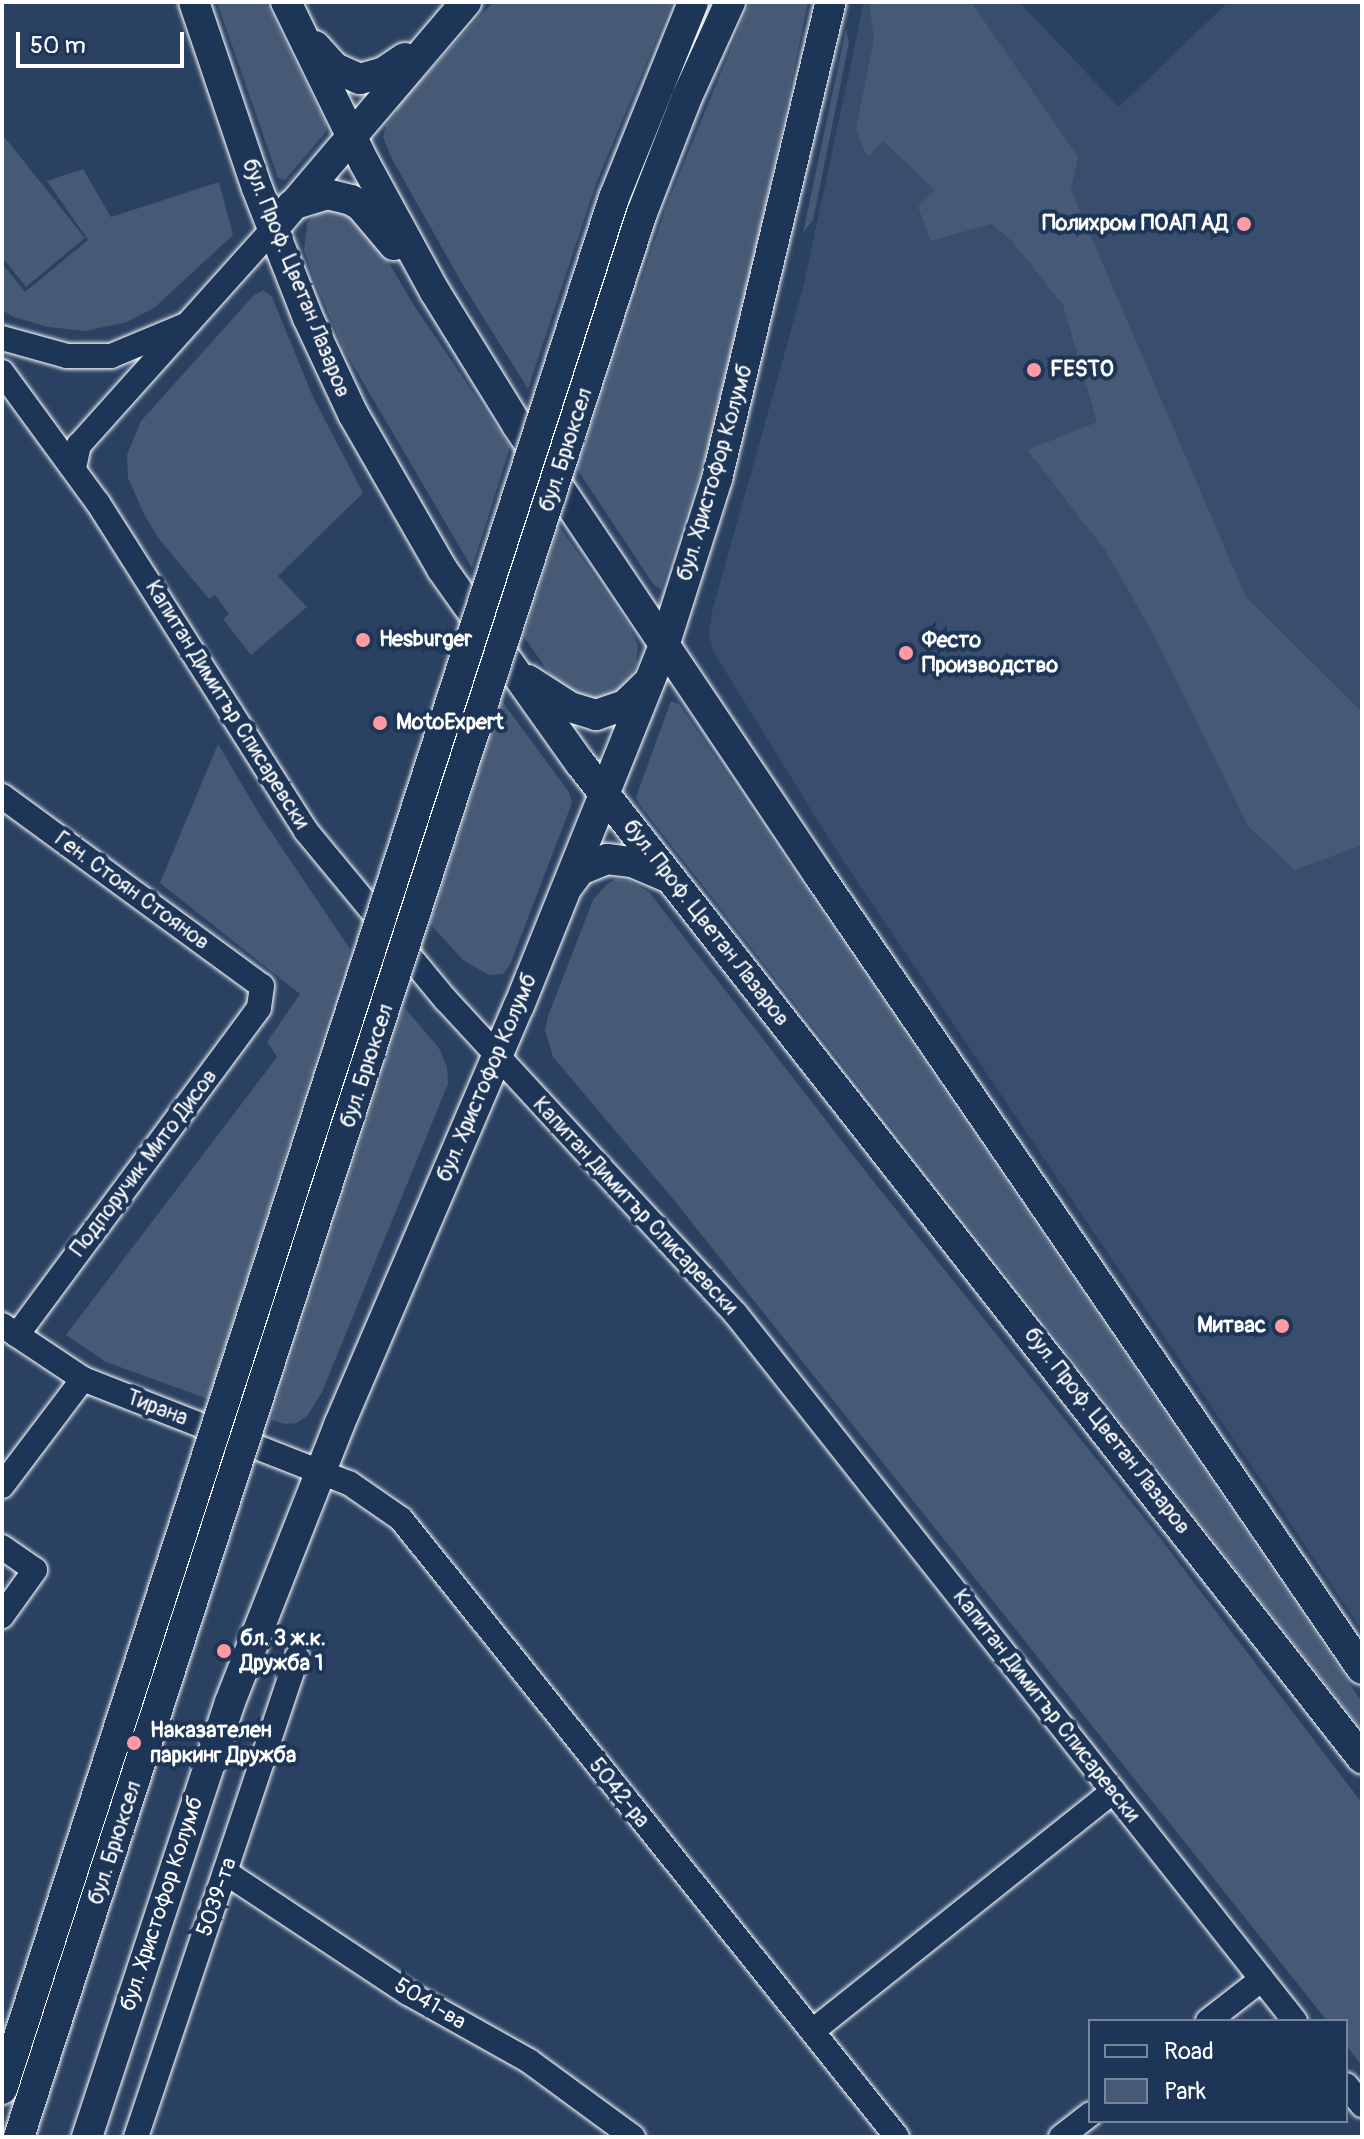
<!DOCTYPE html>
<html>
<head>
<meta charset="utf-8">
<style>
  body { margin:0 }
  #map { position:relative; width:1364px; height:2139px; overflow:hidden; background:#2a4161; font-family:Pangolin,sans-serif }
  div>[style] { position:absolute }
  .built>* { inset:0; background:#394e6c }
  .green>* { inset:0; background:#465975 }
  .roads { filter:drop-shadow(0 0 2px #fff) drop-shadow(0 0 2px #fff) }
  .minor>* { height:24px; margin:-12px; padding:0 12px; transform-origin:12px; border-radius:12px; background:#1d3557 }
  .major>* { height:30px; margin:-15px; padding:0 15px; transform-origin:15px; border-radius:15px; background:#1d3557 }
  .bridges { filter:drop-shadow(0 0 2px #fff) drop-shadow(0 0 2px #fff) }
  .major-bridge>* { height:30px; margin:-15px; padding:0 15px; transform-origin:15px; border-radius:15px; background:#1d3557 }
  .dots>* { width:22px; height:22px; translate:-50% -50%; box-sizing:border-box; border:4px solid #1d3557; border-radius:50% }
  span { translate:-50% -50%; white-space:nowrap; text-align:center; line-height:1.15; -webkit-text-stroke:8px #1d3557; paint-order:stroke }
  .poi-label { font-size:22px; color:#fff; font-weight:700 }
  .right { translate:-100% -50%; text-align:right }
  .left { translate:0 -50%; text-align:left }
  .street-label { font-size:22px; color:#fff }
  .frame { position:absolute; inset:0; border:4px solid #fff; pointer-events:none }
  .legend { position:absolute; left:1088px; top:2019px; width:260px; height:104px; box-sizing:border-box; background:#1d3557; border:2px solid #77869a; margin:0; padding:10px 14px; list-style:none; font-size:24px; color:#fff }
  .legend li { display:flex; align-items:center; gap:16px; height:40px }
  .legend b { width:40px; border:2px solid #77869a }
  .scale { position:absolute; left:16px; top:32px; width:168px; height:36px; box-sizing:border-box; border:4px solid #fff; border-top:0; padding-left:10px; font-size:24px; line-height:28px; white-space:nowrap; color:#fff; -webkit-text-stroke:6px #1d3557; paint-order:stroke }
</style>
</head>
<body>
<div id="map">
  <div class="built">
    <i style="clip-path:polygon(864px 2px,1019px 2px,1119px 107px,1228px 2px,1362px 2px,1362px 1630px,834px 847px,713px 651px,709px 633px,712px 612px,804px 284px)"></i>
  </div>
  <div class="green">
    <i style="clip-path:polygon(217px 2px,265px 2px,326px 124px,326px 132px,285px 180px,278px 178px)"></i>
    <i style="clip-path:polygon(493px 2px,672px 2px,597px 181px,528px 389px,463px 285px,392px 159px,383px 137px,386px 125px,397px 113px,396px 107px)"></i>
    <i style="clip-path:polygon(750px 2px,808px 2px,743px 315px,712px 437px,661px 589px,653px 584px,577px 469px,667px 204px)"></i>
    <i style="clip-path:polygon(869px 2px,971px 2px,1078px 157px,1071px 190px,1246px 597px,1362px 712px,1362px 845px,1295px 870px,1248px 826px,1155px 637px,1105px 550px,1027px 450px,1097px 422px,1063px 305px,1013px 242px,991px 224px,931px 241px,918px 207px,935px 190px,883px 141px,869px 156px,865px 152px,856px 129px,874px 39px)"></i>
    <i style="clip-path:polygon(846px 29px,849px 43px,813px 220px,803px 233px)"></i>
    <i style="clip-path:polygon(2px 134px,85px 238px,26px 287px,2px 257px)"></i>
    <i style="clip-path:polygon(83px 169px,111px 217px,219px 182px,233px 235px,154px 308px,127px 322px,86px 331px,48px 327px,14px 317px,2px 310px,2px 263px,25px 292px,88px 240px,47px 181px)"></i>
    <i style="clip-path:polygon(343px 206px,370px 231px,415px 307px,510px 447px,472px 568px,343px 348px,314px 279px,304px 250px,307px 223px,319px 211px)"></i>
    <i style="clip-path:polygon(263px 290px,272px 297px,313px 397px,363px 493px,278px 576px,307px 607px,251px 655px,223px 619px,229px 614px,215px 595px,209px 599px,159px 539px,144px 514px,128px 478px,127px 455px,141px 421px,253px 296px)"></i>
    <i style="clip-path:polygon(559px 526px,628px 624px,638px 645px,636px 664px,629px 684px,605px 704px,559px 687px,524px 637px)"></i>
    <i style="clip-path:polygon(502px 701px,569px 792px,572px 803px,510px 965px,503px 974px,489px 975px,463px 960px,430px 924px)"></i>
    <i style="clip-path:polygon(671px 701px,679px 704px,1345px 1677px,1362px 1702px,1362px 1730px,639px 804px,636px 797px)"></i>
    <i style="clip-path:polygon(218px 744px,261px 817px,350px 949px,208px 1399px,106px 1362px,66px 1335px,277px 1057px,267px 1042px,300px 994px,160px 883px)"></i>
    <i style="clip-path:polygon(616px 879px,630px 881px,649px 892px,873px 1181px,1157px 1534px,1362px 1803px,1362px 2066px,1346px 2045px,1346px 2021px,1327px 2021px,673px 1199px,553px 1057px,545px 1030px,548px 1016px,593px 900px,606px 885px)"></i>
    <i style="clip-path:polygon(404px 1007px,439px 1048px,447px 1067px,448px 1084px,322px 1392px,308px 1415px,297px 1423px,285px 1424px,271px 1420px)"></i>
  </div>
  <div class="roads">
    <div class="minor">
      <i style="left:2px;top:338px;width:67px;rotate:15.5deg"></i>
      <i style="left:67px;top:356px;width:44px"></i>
      <i style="left:111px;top:356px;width:78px;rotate:-22.6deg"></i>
      <i style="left:2px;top:372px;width:162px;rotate:53.8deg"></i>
      <i style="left:98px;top:503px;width:388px;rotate:57.6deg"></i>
      <i style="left:306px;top:831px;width:219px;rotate:50.4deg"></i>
      <i style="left:446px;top:1000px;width:426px;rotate:47.3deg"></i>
      <i style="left:735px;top:1313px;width:903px;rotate:51.66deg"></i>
      <i style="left:74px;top:468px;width:24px;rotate:-78deg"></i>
      <i style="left:79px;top:445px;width:290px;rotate:-48.1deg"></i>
      <i style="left:2px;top:796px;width:322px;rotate:36.2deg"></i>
      <i style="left:262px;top:986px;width:22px;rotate:98deg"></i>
      <i style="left:259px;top:1008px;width:407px;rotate:126.5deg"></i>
      <i style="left:2px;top:1325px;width:97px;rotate:33.7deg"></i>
      <i style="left:83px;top:1379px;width:286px;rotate:21.4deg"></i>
      <i style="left:349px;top:1483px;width:63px;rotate:34.7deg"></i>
      <i style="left:401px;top:1519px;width:792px;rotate:51.25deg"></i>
      <i style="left:2px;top:1486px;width:134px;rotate:-52.9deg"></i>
      <i style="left:2px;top:1547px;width:40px;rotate:34.9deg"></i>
      <i style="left:35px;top:1570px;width:57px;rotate:125.7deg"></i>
      <i style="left:225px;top:1872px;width:219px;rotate:33.5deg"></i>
      <i style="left:408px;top:1993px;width:139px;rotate:29.3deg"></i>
      <i style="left:529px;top:2061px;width:129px;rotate:36.2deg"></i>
      <i style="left:1208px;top:2021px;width:68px;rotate:-37.9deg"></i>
      <i style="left:814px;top:2030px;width:383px;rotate:-38.6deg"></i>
      <i style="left:1346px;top:2085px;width:26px;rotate:51deg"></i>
      <i style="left:136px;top:2137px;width:506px;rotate:-71.46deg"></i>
      <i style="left:1061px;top:2137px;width:37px;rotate:-38deg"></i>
    </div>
    <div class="major">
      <i style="left:194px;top:2px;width:196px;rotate:71.3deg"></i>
      <i style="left:257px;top:188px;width:140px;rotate:68.6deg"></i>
      <i style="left:308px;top:318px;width:106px;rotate:64.9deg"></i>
      <i style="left:353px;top:414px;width:179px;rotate:60.1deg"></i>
      <i style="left:442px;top:569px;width:238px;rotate:54.6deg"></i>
      <i style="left:580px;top:763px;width:1266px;rotate:51.84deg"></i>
      <i style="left:286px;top:2px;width:178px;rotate:64deg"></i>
      <i style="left:364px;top:162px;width:148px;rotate:61.4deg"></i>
      <i style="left:435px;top:292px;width:156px;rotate:58.3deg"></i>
      <i style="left:517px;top:425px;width:541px;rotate:56.16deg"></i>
      <i style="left:818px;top:874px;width:963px;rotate:55.62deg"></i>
      <i style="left:315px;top:46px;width:30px;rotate:48deg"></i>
      <i style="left:335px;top:68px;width:27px;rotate:24deg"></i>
      <i style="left:360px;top:79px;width:25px;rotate:-16deg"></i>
      <i style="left:384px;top:72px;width:25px;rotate:-34deg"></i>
      <i style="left:292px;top:205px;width:37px;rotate:-17deg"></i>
      <i style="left:327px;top:194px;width:25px;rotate:14deg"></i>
      <i style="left:351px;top:200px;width:12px;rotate:31deg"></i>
      <i style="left:361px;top:206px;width:51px;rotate:49.8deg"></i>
      <i style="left:273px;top:229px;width:298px;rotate:-49.6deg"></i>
      <i style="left:528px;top:680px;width:50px;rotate:32.7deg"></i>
      <i style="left:570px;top:707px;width:27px;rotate:17deg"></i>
      <i style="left:596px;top:715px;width:31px;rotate:-19deg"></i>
      <i style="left:625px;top:705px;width:30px;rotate:-44deg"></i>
      <i style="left:569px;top:885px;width:19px;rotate:-54deg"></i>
      <i style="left:580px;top:870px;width:29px;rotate:-22deg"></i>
      <i style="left:607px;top:859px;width:25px;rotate:7deg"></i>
      <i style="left:632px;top:862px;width:39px;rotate:23deg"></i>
      <i style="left:87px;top:2137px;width:458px;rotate:-71.8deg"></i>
      <i style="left:230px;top:1702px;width:298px;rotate:-68.5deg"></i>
      <i style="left:339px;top:1425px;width:456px;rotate:-66.8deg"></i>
      <i style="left:519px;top:1006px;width:391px;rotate:-68.1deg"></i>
      <i style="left:665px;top:643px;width:172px;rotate:-72.4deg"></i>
      <i style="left:717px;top:479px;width:490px;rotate:-76.6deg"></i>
    </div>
  </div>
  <div class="bridges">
    <div class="major-bridge">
      <i style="left:2px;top:2089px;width:1988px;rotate:-72.07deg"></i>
      <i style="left:614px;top:198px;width:211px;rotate:-68deg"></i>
      <i style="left:19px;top:2137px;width:2022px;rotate:-72.06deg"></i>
      <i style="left:642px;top:213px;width:124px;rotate:-68.8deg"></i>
      <i style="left:687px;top:97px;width:104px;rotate:-65.6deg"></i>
    </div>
  </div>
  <div class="dots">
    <i style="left:1244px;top:224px;background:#ff9aa2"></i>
    <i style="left:1034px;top:370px;background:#ff9aa2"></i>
    <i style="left:363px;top:640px;background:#ff9aa2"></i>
    <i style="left:906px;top:653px;background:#ff9aa2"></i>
    <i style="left:380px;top:723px;background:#ff9aa2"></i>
    <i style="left:1282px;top:1326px;background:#ff9aa2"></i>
    <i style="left:224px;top:1651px;background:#ff9aa2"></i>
    <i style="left:134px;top:1743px;background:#ff9aa2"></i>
  </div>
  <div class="poi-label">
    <span class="right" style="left:1228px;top:224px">Полихром ПОАП АД</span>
    <span class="left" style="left:1050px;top:370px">FESTO</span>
    <span class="left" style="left:379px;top:640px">Hesburger</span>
    <span class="left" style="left:922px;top:653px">Фесто<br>Производство</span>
    <span class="left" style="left:396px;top:723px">MotoExpert</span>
    <span class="right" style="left:1266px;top:1326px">Митвас</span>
    <span class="left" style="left:240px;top:1651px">бл. 3 ж.к.<br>Дружба 1</span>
    <span class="left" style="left:150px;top:1743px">Наказателен<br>паркинг Дружба</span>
  </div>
  <div class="street-label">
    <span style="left:296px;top:278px;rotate:68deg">бул. Проф. Цветан Лазаров</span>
    <span style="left:566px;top:450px;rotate:-72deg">бул. Брюксел</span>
    <span style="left:715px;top:473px;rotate:-74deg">бул. Христофор Колумб</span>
    <span style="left:227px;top:705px;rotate:58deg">Капитан Димитър Списаревски</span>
    <span style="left:132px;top:891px;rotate:36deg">Ген. Стоян Стоянов</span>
    <span style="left:706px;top:923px;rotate:52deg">бул. Проф. Цветан Лазаров</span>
    <span style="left:367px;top:1066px;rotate:-72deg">бул. Брюксел</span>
    <span style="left:487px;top:1078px;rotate:-67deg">бул. Христофор Колумб</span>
    <span style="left:144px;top:1163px;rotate:-53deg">Подпоручик Мито Дисов</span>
    <span style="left:635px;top:1206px;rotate:47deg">Капитан Димитър Списаревски</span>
    <span style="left:157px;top:1408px;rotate:21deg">Тирана</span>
    <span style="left:1107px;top:1431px;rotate:52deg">бул. Проф. Цветан Лазаров</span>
    <span style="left:1046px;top:1706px;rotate:52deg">Капитан Димитър Списаревски</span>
    <span style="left:619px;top:1793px;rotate:51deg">5042-ра</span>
    <span style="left:115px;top:1843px;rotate:-72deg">бул. Брюксел</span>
    <span style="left:217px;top:1897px;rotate:-71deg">5039-та</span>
    <span style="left:162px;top:1904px;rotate:-72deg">бул. Христофор Колумб</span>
    <span style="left:430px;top:2004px;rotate:31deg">5041-ва</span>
  </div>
  <div class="frame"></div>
  <ul class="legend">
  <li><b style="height:10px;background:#1d3557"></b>Road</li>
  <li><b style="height:22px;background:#465975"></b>Park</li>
  </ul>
  <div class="scale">50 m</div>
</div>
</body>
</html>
